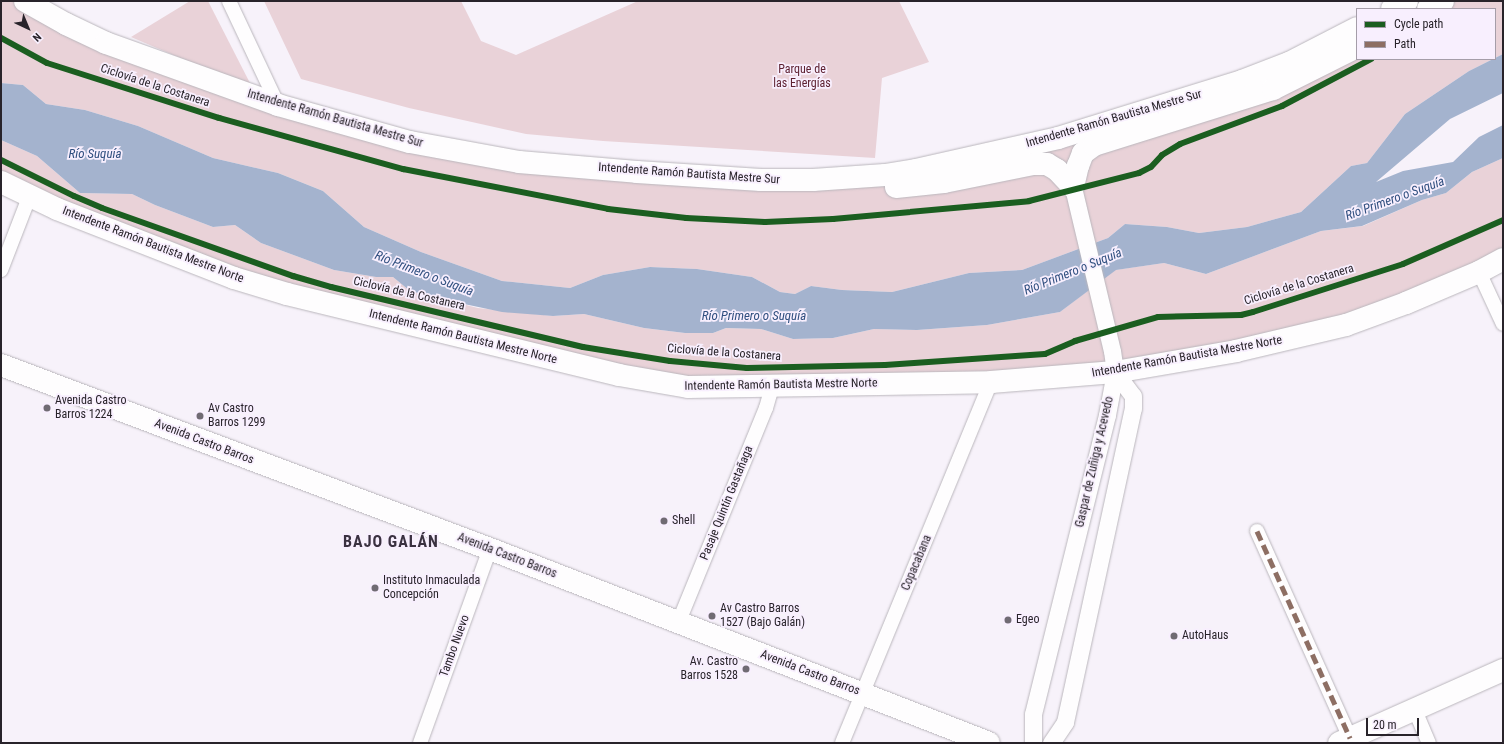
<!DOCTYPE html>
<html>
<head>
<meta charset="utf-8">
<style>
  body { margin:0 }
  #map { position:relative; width:1504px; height:744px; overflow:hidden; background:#f7f2fa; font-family:"Roboto Condensed",sans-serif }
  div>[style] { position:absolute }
  .green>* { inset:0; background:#e9d2d8 }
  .water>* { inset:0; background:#a4b3ce }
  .roads { filter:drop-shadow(0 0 1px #bab6bc) drop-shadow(0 0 1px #bab6bc) }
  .minor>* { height:14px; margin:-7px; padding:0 7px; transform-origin:7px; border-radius:7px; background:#fefdfe }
  .tertiary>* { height:17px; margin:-8.5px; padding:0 8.5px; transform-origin:8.5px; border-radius:8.5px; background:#fefdfe }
  .primary>* { height:22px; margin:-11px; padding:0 11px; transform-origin:11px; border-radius:11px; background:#fefdfe }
  .quiet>* { height:5px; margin-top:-2.5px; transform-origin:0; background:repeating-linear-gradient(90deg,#8d6e63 0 10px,transparent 0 15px) }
  .cycleway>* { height:6px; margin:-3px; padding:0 3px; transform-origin:3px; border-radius:3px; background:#1b5e20 }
  .dots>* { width:11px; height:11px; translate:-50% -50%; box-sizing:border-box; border:2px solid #f8effe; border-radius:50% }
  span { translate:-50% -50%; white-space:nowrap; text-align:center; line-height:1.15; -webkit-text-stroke:3.5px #f8effe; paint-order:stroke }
  .park-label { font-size:12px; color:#5e2232 }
  .street-label { font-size:12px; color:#28232a }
  .poi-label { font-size:12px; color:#28232a }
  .left { translate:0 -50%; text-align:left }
  .right { translate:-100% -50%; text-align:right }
  .water-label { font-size:13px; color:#304f7f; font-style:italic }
  .district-label { font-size:16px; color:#3a3140; font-weight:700; letter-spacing:1px }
  .frame { position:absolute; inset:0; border:2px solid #28232a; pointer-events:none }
  .legend { position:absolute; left:1356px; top:8px; width:140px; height:52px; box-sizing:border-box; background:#f8effe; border:1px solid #a59da9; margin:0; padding:5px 7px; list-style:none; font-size:12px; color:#28232a }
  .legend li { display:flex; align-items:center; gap:8px; height:20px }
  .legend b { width:20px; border:1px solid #a59da9 }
  .north { position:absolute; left:8px; top:8px; width:40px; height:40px; -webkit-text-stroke:3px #f8effe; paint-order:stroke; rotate:136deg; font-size:11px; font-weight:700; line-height:16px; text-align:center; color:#28232a }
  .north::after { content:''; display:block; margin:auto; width:14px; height:18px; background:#28232a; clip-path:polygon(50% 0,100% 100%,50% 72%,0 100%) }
  .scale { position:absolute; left:1366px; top:718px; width:53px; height:18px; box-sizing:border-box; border:2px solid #28232a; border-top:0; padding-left:5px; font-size:12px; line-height:14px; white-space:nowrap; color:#28232a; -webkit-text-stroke:3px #f8effe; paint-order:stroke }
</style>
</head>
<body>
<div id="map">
  <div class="green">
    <div style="clip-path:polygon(1px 1px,25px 1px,278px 105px,519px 162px,885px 175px,1357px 59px,1493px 59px,1469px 71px,1405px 114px,1367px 163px,1351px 166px,1301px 212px,1247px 227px,1199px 233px,1167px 227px,1125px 224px,1108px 238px,1022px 270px,969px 273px,892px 292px,842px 290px,811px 286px,795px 294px,780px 292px,752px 277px,697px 269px,650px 267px,603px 275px,570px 288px,502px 281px,421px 252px,364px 227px,323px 191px,278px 173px,213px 158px,138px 126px,85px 110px,46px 104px,23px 85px,1px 83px)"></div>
    <div style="clip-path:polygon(190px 1px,208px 1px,253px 89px,131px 37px)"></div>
    <div style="clip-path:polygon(264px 1px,461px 1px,481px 41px,516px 55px,638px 1px,899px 1px,929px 62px,882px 78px,875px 158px,603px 141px,526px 134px,409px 108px,301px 79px)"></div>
    <div style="clip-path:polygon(1407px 1px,1503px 1px,1503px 54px,1495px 58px,1495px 9px,1392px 9px)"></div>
    <div style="clip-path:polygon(1px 140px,37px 156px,80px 193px,132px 194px,155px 205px,213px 227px,235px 225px,261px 243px,334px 270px,376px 277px,393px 277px,410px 291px,478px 308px,553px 316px,584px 314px,644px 328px,685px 333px,713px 333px,726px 328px,761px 329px,793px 339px,833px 338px,874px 329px,917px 330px,987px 325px,1060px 312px,1115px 270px,1164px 263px,1206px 274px,1321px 231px,1363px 226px,1422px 200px,1446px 193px,1472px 172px,1503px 158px,1503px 259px,1406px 303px,1115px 372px,708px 387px,287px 294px,1px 182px)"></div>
  </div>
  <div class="water">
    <div style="clip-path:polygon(1503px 54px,1503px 93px,1450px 119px,1376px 182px,1403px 171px,1453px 162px,1479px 137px,1503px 125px,1503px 158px,1472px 172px,1446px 193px,1422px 200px,1362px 226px,1321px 231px,1206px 274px,1164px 263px,1116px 270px,1060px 312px,987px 325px,917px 330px,874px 329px,833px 338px,793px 339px,761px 329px,726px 328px,713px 333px,685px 333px,644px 328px,584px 314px,553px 316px,502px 312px,450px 301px,410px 291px,393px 277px,376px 277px,334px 270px,261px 243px,235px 225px,213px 227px,155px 205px,132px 194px,80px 193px,37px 156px,1px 140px,1px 83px,23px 85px,46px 104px,85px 110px,138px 126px,213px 158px,278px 173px,323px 191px,364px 227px,421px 252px,502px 281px,570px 288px,603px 275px,650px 267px,697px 269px,752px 277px,780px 292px,795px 294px,811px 286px,842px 290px,892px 292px,969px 273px,1022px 270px,1108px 238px,1125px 224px,1167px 227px,1199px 233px,1247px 227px,1301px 212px,1351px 166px,1367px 163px,1405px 114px,1469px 71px)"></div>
  </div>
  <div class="roads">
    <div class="minor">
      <div style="left:229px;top:1px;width:115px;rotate:64.8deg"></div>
      <div style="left:1px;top:270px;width:80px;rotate:-68.9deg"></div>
      <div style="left:1479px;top:272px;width:57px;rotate:65.2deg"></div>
      <div style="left:1257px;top:531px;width:227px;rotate:65.8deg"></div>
      <div style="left:679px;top:621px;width:230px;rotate:-67.8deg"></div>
      <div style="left:766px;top:408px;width:25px;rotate:-74deg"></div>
      <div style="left:1414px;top:708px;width:38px;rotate:67deg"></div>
      <div style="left:420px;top:743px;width:206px;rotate:-70.2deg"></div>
      <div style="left:842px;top:743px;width:391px;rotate:-67.6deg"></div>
    </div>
    <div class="tertiary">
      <div style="left:1033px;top:743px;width:29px;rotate:-90deg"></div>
      <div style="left:1033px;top:714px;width:308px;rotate:-76.1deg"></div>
      <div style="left:1107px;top:415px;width:44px;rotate:-79.5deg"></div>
      <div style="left:1115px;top:372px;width:21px;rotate:-98deg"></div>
      <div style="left:1112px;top:351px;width:169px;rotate:-103.4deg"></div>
      <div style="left:1051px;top:743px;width:25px;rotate:-56deg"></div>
      <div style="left:1065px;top:722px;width:321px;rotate:-77.8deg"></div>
      <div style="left:1133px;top:408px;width:12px;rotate:-90deg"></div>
      <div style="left:1133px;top:396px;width:30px;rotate:-127deg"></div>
    </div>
    <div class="primary">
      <div style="left:25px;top:1px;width:47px;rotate:29.3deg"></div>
      <div style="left:66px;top:24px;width:44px;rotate:25.4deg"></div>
      <div style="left:106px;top:43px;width:183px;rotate:19.8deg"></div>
      <div style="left:278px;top:105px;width:137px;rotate:15.7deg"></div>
      <div style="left:410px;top:142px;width:111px;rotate:10.4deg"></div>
      <div style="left:519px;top:162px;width:118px;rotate:4.8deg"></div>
      <div style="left:637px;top:172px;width:124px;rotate:3.7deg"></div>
      <div style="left:761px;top:180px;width:52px"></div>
      <div style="left:813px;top:180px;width:72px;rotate:-4deg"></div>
      <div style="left:885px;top:175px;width:31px;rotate:-9deg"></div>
      <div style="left:916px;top:170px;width:146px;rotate:-12.7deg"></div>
      <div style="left:1058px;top:138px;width:193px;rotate:-17.2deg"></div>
      <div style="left:1242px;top:81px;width:50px;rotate:-21deg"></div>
      <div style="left:1289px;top:63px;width:76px;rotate:-27.2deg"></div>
      <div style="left:1392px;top:9px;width:17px;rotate:-28deg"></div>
      <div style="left:1428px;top:9px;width:17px;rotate:-28deg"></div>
      <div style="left:1px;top:182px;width:62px;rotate:25.7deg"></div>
      <div style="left:57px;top:209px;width:190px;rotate:21.3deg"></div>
      <div style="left:234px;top:278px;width:55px;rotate:16.8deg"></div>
      <div style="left:287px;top:294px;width:342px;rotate:13.7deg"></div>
      <div style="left:619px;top:375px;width:70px;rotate:9.9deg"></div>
      <div style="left:688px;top:387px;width:303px;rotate:-0.9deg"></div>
      <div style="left:991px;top:382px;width:124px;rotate:-4.6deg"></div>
      <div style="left:1115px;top:372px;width:123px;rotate:-9.8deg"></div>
      <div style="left:1236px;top:351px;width:113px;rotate:-13.3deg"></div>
      <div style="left:1346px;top:325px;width:64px;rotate:-20.1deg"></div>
      <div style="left:1406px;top:303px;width:79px;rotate:-23deg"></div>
      <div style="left:1479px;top:272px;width:27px;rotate:-28deg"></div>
      <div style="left:896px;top:187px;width:48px;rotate:-5.9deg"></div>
      <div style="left:944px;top:182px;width:91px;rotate:-11.4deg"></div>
      <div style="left:1033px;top:164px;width:14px"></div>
      <div style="left:1047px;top:164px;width:12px;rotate:31deg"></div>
      <div style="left:1057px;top:170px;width:23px;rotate:47deg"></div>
      <div style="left:1073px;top:187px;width:22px;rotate:-77deg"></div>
      <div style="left:1078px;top:166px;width:14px;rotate:-69deg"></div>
      <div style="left:1083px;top:153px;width:14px;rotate:-36deg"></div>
      <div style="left:1094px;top:145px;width:188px;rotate:-17.4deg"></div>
      <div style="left:1273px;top:89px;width:94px;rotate:-26.6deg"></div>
      <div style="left:1px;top:365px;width:522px;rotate:20.62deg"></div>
      <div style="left:490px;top:549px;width:535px;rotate:21.24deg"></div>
      <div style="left:1339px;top:743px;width:180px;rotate:-24deg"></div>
    </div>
  </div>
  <div class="quiet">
    <div style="left:1257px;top:531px;width:227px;rotate:65.8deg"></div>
  </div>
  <div class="cycleway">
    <div style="left:1px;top:38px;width:52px;rotate:28.5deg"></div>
    <div style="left:47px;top:63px;width:181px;rotate:17.7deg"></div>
    <div style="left:219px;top:118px;width:191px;rotate:15.5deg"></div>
    <div style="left:403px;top:169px;width:209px;rotate:11deg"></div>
    <div style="left:608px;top:209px;width:79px;rotate:6.6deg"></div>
    <div style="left:686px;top:218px;width:79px;rotate:2.9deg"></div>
    <div style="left:765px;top:222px;width:68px;rotate:-2.5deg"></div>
    <div style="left:833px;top:219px;width:197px;rotate:-5.2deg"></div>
    <div style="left:1029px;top:201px;width:114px;rotate:-14.3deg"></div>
    <div style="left:1139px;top:173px;width:13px;rotate:-27deg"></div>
    <div style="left:1151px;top:167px;width:16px;rotate:-47deg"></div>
    <div style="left:1162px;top:155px;width:21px;rotate:-31deg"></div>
    <div style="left:1180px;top:144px;width:109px;rotate:-20.4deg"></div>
    <div style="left:1282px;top:106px;width:101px;rotate:-27.8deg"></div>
    <div style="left:1px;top:160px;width:81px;rotate:26.3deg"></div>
    <div style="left:74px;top:196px;width:30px;rotate:23deg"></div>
    <div style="left:102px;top:208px;width:203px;rotate:19.6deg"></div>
    <div style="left:293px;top:276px;width:40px;rotate:16deg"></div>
    <div style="left:331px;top:287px;width:259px;rotate:13.4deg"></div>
    <div style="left:583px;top:347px;width:88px;rotate:9.1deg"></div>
    <div style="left:670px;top:361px;width:77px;rotate:5.2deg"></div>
    <div style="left:747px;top:368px;width:138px;rotate:-1.2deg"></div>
    <div style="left:885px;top:365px;width:160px;rotate:-3.9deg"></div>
    <div style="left:1045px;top:354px;width:33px;rotate:-23deg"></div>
    <div style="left:1075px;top:341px;width:86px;rotate:-16.1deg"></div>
    <div style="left:1158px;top:317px;width:83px;rotate:-1.4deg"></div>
    <div style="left:1241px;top:315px;width:12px;rotate:-14deg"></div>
    <div style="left:1253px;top:312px;width:157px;rotate:-17.7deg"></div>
    <div style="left:1403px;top:264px;width:109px;rotate:-23.7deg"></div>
  </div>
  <div class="dots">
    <div style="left:47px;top:408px;background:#706b73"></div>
    <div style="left:200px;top:416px;background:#706b73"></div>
    <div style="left:664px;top:521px;background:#706b73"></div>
    <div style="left:375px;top:588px;background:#706b73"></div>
    <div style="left:712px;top:616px;background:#706b73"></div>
    <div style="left:1008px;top:620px;background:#706b73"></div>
    <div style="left:1174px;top:636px;background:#706b73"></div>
    <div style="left:746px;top:669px;background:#706b73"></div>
  </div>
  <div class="park-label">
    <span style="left:802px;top:77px">Parque de<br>las Energías</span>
  </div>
  <div class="street-label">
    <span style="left:155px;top:86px;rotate:18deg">Ciclovía de la Costanera</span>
    <span style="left:335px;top:119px;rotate:16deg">Intendente Ramón Bautista Mestre Sur</span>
    <span style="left:1114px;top:119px;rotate:-16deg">Intendente Ramón Bautista Mestre Sur</span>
    <span style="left:689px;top:174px;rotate:4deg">Intendente Ramón Bautista Mestre Sur</span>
    <span style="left:153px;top:245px;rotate:21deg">Intendente Ramón Bautista Mestre Norte</span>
    <span style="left:1299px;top:285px;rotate:-17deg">Ciclovía de la Costanera</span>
    <span style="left:409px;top:294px;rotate:13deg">Ciclovía de la Costanera</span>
    <span style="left:463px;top:337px;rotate:14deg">Intendente Ramón Bautista Mestre Norte</span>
    <span style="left:724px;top:353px;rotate:4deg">Ciclovía de la Costanera</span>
    <span style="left:1187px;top:357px;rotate:-10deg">Intendente Ramón Bautista Mestre Norte</span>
    <span style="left:781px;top:385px;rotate:-1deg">Intendente Ramón Bautista Mestre Norte</span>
    <span style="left:204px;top:442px;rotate:21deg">Avenida Castro Barros</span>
    <span style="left:1095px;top:462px;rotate:-77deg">Gaspar de Zuñiga y Acevedo</span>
    <span style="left:727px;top:503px;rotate:-68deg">Pasaje Quintín Gastañaga</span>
    <span style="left:507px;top:556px;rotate:21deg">Avenida Castro Barros</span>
    <span style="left:917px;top:563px;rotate:-67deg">Copacabana</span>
    <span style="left:455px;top:646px;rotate:-70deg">Tambo Nuevo</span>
    <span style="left:810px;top:673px;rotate:21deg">Avenida Castro Barros</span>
  </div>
  <div class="poi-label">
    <span class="left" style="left:55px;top:408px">Avenida Castro<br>Barros 1224</span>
    <span class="left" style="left:208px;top:416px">Av Castro<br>Barros 1299</span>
    <span class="left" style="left:672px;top:521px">Shell</span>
    <span class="left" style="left:383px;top:588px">Instituto Inmaculada<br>Concepción</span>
    <span class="left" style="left:720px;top:616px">Av Castro Barros<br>1527 (Bajo Galán)</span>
    <span class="left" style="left:1016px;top:620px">Egeo</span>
    <span class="left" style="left:1182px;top:636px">AutoHaus</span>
    <span class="right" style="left:738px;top:669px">Av. Castro<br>Barros 1528</span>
  </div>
  <div class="water-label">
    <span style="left:95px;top:154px">Río Suquía</span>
    <span style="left:1395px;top:199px;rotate:-20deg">Río Primero o Suquía</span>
    <span style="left:1073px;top:272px;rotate:-22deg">Río Primero o Suquía</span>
    <span style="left:424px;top:274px;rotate:21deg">Río Primero o Suquía</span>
    <span style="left:754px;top:316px">Río Primero o Suquía</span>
  </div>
  <div class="district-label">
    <span style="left:391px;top:542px">BAJO GALÁN</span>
  </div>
  <div class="frame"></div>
  <ul class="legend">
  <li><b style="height:5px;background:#1b5e20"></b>Cycle path</li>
  <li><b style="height:5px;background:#8d6e63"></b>Path</li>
  </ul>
  <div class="north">N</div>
  <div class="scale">20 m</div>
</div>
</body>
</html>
